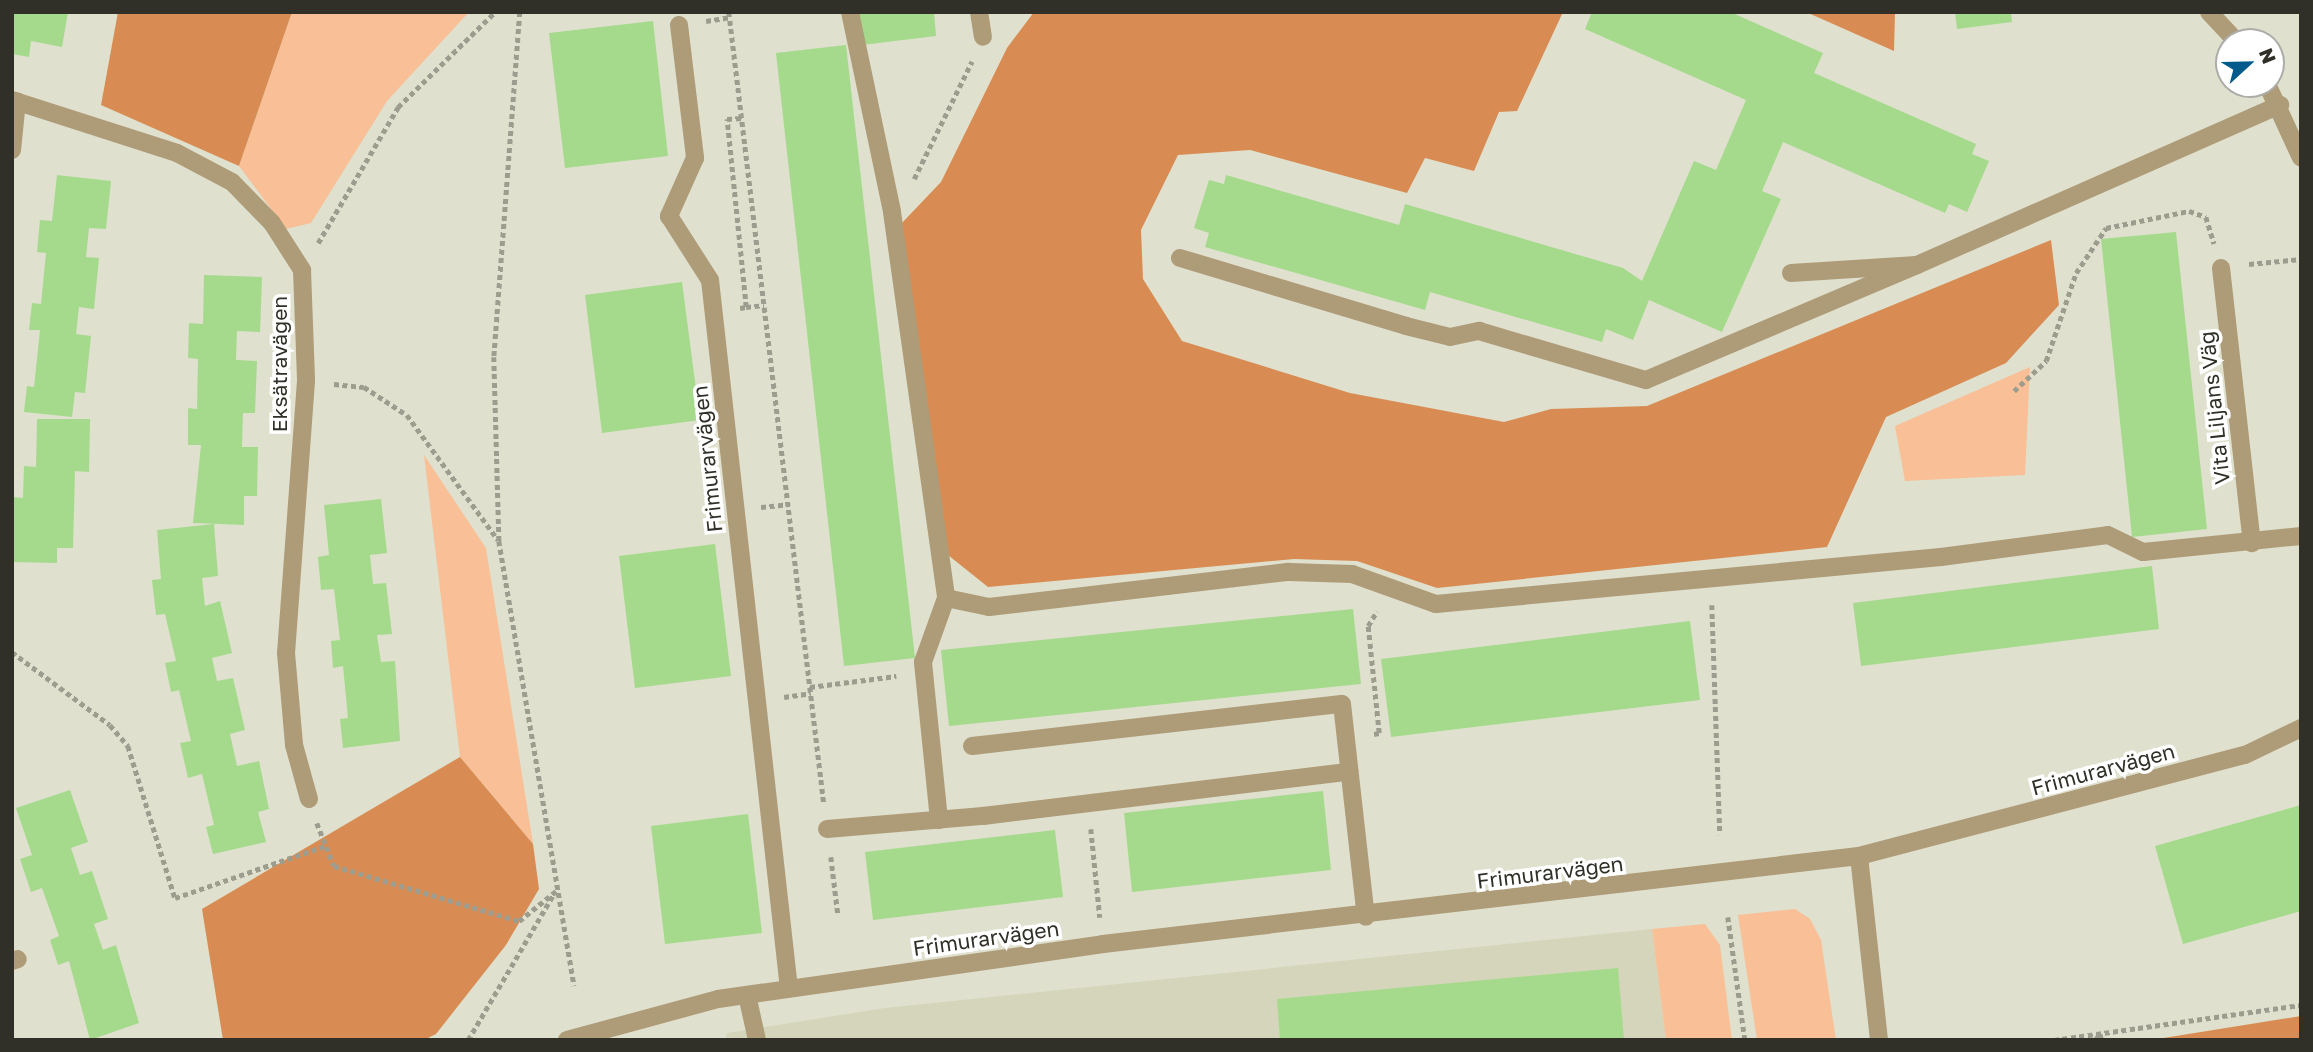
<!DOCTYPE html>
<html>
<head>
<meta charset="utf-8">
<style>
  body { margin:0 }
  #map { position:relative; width:2313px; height:1052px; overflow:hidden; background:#dfe0cd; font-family:"Golos Text",sans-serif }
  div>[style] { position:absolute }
  .built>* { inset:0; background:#d4d5ba }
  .green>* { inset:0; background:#f9bf96 }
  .forest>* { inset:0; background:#d88c53 }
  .building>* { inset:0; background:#a5da8d }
  .path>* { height:4.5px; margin-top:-2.25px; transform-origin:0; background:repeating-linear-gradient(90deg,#9d9d8f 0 5px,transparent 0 8.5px) }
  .minor>* { height:18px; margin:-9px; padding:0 9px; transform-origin:9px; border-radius:9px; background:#ae9b78 }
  span { translate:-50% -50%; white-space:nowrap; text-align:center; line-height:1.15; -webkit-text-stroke:7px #fff; paint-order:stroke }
  .street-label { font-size:21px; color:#303029 }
  .frame { position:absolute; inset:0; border:14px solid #303029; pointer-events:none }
  .north { position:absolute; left:2215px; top:28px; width:70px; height:70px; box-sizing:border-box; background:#fff; border:2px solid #acaca9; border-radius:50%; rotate:68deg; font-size:19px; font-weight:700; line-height:28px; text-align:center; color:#303029 }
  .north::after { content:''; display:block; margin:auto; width:24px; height:32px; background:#005b8c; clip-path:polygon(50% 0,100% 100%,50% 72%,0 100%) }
</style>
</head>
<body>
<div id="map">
  <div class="built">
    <div style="clip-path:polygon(1652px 929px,1666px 1040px,726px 1040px,727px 1033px,885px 1008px)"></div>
  </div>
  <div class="green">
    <div style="clip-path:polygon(292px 12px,469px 12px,387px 101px,311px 223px,286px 229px,239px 166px)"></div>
    <div style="clip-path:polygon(2030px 367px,2025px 475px,1905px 481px,1895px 426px)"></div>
    <div style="clip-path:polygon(424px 455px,486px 548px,533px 844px,460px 757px)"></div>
    <div style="clip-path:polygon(1795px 909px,1810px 919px,1821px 940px,1836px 1040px,1757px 1040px,1738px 915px)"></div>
    <div style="clip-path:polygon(1705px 924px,1720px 945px,1732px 1040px,1666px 1040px,1652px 929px)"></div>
  </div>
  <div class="forest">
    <div style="clip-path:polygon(118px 12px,292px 12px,239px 166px,101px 105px)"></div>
    <div style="clip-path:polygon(1034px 12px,1563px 12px,1517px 111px,1499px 112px,1474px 171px,1425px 158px,1407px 193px,1250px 150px,1178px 155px,1141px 230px,1143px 279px,1182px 341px,1350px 393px,1504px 422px,1551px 409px,1647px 406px,2051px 240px,2059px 305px,2006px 363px,1886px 417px,1827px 547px,1437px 588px,1357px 561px,1294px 559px,988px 587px,943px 551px,900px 225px,941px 182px,1007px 48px)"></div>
    <div style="clip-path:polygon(1806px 12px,1895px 12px,1894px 51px)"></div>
    <div style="clip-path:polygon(460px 757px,533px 844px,539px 889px,506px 945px,436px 1034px,424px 1040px,223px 1040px,202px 909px)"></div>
    <div style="clip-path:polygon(2301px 1016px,2301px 1040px,2151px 1040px)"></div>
  </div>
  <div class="building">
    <div style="clip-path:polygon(12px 12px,68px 12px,62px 47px,31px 41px,29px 57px,12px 54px)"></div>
    <div style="clip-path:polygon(858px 12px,934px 12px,936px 36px,862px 45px)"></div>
    <div style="clip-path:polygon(1592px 12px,1730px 12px,1823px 53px,1814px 73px,1976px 144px,1972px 154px,1989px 161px,1967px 212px,1949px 204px,1945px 213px,1783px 142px,1762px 191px,1781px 199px,1722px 332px,1649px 300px,1633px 340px,1606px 329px,1602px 342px,1430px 292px,1425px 310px,1205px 247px,1209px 233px,1194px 228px,1209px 180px,1224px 184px,1226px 175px,1399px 225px,1405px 204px,1623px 268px,1642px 281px,1694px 161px,1716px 170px,1746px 100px,1585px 29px)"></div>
    <div style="clip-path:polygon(1955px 12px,2011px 12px,2012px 22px,1957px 29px)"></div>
    <div style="clip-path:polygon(653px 21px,668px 156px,565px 168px,549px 33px)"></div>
    <div style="clip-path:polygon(846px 45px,915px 658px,844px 666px,776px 53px)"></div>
    <div style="clip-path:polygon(57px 175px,111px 181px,106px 229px,89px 228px,86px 257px,99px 258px,94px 309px,79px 307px,76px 334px,91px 336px,85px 393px,75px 392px,72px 417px,24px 412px,27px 386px,34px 387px,40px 330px,29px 330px,32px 303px,41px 304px,46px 253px,37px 252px,40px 220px,52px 221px)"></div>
    <div style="clip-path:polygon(2176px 232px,2207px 529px,2132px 537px,2101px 239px)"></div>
    <div style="clip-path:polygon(204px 275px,262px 277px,260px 332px,237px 331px,236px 360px,257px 361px,255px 413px,243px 413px,242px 447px,258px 447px,257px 496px,244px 496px,244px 525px,193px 523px,201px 445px,188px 445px,188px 408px,197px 409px,198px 359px,188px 358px,189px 323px,203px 324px)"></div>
    <div style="clip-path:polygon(682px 282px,700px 420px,602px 433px,585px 295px)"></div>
    <div style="clip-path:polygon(37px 419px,90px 419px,89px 472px,75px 471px,73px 548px,57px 548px,57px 563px,12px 562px,14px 497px,23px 498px,24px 466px,36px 467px)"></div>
    <div style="clip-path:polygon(381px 499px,387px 553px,370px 555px,373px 584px,386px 583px,392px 634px,377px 635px,381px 662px,395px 661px,400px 741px,343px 748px,340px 719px,348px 718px,343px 666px,333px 668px,331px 641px,340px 640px,334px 589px,321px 590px,318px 557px,329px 555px,324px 505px)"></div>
    <div style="clip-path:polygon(214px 524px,218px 576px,202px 578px,205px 606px,220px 601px,232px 653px,212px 658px,217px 681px,233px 678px,245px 730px,230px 734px,237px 766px,259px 761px,269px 809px,258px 812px,266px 842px,213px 854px,206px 827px,214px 825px,202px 774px,188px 778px,180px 743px,191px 741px,179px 690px,171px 692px,165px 663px,176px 661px,165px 614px,156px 615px,152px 580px,161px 579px,157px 530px)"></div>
    <div style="clip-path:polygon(715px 544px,731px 676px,635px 688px,619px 556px)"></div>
    <div style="clip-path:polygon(2152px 566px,2159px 629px,1861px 666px,1853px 603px)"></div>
    <div style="clip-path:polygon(1353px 609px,1361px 684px,949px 726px,941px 650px)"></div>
    <div style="clip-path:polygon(1690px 621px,1700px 700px,1391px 737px,1381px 659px)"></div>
    <div style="clip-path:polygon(70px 790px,88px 842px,71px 848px,80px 875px,92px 871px,108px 919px,94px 924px,103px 950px,116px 945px,139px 1023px,90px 1040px,69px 961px,58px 965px,50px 940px,59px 936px,42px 888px,31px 892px,20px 859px,32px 855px,16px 808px)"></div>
    <div style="clip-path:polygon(1323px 791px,1331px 870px,1132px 892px,1124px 813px)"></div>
    <div style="clip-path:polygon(2301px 805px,2301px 911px,2183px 944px,2155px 846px)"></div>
    <div style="clip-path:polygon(748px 814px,762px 933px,665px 944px,651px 826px)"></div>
    <div style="clip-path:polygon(1055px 830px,1063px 897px,873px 920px,865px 852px)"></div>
    <div style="clip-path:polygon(1618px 968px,1624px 1040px,1280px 1040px,1277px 999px)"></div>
  </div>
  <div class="path">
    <div style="left:520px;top:12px;width:346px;rotate:94.3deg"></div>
    <div style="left:494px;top:357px;width:184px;rotate:88.4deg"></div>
    <div style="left:499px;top:541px;width:451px;rotate:80.4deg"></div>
    <div style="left:729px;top:12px;width:798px;rotate:83.16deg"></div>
    <div style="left:706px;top:21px;width:24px;rotate:-9deg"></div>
    <div style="left:914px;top:179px;width:131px;rotate:-63.8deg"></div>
    <div style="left:318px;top:243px;width:158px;rotate:-59.5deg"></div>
    <div style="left:398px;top:107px;width:136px;rotate:-44.4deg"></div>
    <div style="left:2249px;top:264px;width:52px;rotate:-5.5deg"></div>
    <div style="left:746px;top:307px;width:18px;rotate:-6deg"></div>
    <div style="left:740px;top:308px;width:6px;rotate:-9deg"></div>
    <div style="left:746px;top:307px;width:189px;rotate:-95.8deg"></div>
    <div style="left:727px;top:119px;width:15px;rotate:-4deg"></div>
    <div style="left:334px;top:384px;width:30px;rotate:6deg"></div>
    <div style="left:364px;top:387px;width:51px;rotate:33.1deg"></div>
    <div style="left:407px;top:415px;width:155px;rotate:53.9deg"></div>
    <div style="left:2014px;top:391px;width:44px;rotate:-43.2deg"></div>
    <div style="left:2046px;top:361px;width:93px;rotate:-71.2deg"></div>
    <div style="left:2076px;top:273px;width:54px;rotate:-56.3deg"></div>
    <div style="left:2106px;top:228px;width:85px;rotate:-11.6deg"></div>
    <div style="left:2189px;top:211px;width:18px;rotate:19deg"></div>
    <div style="left:2206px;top:217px;width:28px;rotate:73deg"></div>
    <div style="left:761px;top:507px;width:27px;rotate:-6deg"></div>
    <div style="left:1712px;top:605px;width:230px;rotate:88deg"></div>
    <div style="left:12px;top:652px;width:122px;rotate:36.7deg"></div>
    <div style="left:110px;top:725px;width:28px;rotate:49deg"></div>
    <div style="left:128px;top:746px;width:159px;rotate:72.8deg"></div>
    <div style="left:175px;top:898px;width:158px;rotate:-19.2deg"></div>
    <div style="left:810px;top:687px;width:87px;rotate:-7.3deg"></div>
    <div style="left:784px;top:697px;width:27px;rotate:-8deg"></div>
    <div style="left:1374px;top:734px;width:5px;rotate:-11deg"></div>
    <div style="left:1379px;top:733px;width:108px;rotate:-95.9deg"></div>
    <div style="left:1368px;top:626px;width:17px;rotate:-59deg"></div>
    <div style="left:317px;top:823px;width:46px;rotate:68.4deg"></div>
    <div style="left:334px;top:866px;width:193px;rotate:16.6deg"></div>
    <div style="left:519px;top:921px;width:48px;rotate:-39deg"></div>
    <div style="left:1091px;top:829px;width:89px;rotate:84.2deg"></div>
    <div style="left:831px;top:857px;width:57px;rotate:83deg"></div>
    <div style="left:1728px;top:917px;width:124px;rotate:82.1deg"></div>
    <div style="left:468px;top:1040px;width:168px;rotate:-59.6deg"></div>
    <div style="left:2054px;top:1040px;width:249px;rotate:-8.1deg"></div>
    <div style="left:2095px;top:1040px;width:8px;rotate:-50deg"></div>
    <div style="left:2100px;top:1034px;width:6px;rotate:72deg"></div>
  </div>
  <div class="minor">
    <div style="left:850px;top:12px;width:204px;rotate:78.1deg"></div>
    <div style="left:892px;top:212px;width:390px;rotate:82deg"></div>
    <div style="left:979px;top:12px;width:25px;rotate:81deg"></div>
    <div style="left:2209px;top:12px;width:41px;rotate:47deg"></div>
    <div style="left:679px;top:25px;width:134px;rotate:83.1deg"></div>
    <div style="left:695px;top:158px;width:64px;rotate:114.1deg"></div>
    <div style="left:669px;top:216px;width:76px;rotate:57.4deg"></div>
    <div style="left:710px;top:280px;width:713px;rotate:83.64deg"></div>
    <div style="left:2267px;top:84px;width:81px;rotate:65.3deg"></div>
    <div style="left:12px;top:100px;width:173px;rotate:17.8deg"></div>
    <div style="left:177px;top:153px;width:62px;rotate:27.8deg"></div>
    <div style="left:232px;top:182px;width:57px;rotate:45.7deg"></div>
    <div style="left:272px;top:223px;width:56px;rotate:57.4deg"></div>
    <div style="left:302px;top:270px;width:111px;rotate:87.9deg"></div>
    <div style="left:306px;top:381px;width:273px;rotate:94.2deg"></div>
    <div style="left:286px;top:653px;width:92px;rotate:85deg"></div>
    <div style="left:294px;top:745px;width:56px;rotate:74.5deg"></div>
    <div style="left:12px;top:150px;width:49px;rotate:-84.2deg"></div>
    <div style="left:1180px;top:258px;width:236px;rotate:16.7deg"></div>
    <div style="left:1406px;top:326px;width:45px;rotate:14deg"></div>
    <div style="left:1450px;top:337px;width:30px;rotate:-12deg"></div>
    <div style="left:1479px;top:331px;width:174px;rotate:16.4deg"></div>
    <div style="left:1646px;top:380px;width:294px;rotate:-23deg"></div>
    <div style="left:2221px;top:268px;width:277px;rotate:83.6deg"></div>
    <div style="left:1791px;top:273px;width:126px;rotate:-3.6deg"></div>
    <div style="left:1917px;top:265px;width:397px;rotate:-23.8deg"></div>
    <div style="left:972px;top:746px;width:372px;rotate:-6.5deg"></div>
    <div style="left:1342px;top:704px;width:214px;rotate:83.6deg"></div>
    <div style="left:939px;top:820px;width:159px;rotate:-95.8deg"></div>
    <div style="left:923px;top:662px;width:68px;rotate:-70.2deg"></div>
    <div style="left:946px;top:598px;width:44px;rotate:11.8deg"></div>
    <div style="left:989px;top:607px;width:302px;rotate:-6.7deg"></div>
    <div style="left:1289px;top:572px;width:63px;rotate:1.8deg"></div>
    <div style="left:1352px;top:574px;width:89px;rotate:19.7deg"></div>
    <div style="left:1436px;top:604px;width:507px;rotate:-5.32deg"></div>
    <div style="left:1941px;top:557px;width:168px;rotate:-7.5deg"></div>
    <div style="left:2108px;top:535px;width:39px;rotate:26deg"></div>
    <div style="left:2143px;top:552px;width:159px;rotate:-5.8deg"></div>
    <div style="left:827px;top:829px;width:157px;rotate:-4.8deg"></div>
    <div style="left:983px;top:816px;width:369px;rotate:-6.9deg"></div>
    <div style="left:1859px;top:856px;width:185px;rotate:83.8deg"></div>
    <div style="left:12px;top:961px;width:6px;rotate:-18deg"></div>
    <div style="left:747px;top:995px;width:46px;rotate:77.5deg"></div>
    <div style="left:567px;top:1040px;width:156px;rotate:-15.2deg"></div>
    <div style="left:718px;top:999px;width:389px;rotate:-8.1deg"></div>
    <div style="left:1103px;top:944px;width:761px;rotate:-6.64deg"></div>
    <div style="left:1859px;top:856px;width:399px;rotate:-14.7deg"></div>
    <div style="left:2245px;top:755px;width:62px;rotate:-25.7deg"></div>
  </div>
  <div class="street-label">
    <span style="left:279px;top:364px;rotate:-90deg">Eksätravägen</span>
    <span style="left:2214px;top:408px;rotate:-96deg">Vita Liljans Väg</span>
    <span style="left:707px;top:459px;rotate:-96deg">Frimurarvägen</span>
    <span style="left:2103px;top:769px;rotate:-15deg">Frimurarvägen</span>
    <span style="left:1550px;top:872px;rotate:-7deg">Frimurarvägen</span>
    <span style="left:986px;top:938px;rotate:-8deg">Frimurarvägen</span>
  </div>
  <div class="frame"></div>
  <div class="north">N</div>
</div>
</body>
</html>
